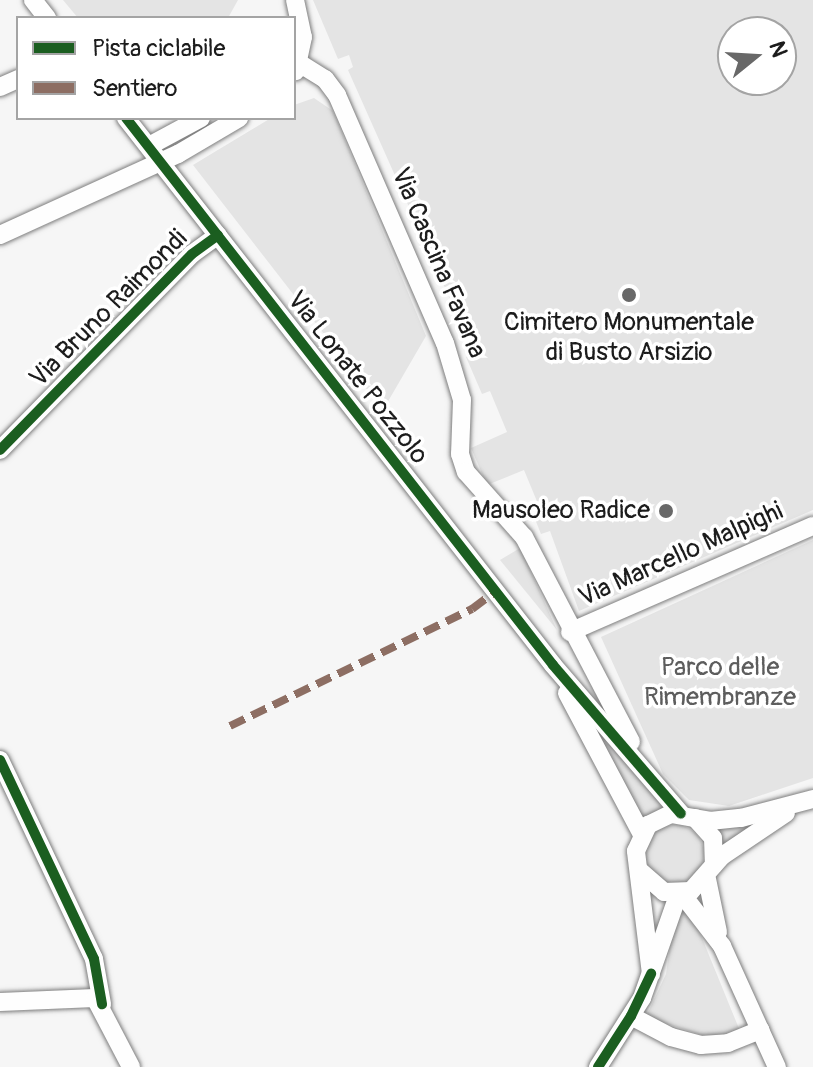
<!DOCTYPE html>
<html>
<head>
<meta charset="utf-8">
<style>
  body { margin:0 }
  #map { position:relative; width:813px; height:1067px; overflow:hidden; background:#f6f6f6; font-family:Pangolin,sans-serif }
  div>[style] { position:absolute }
  .green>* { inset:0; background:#e4e4e4 }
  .round { border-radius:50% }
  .roads { filter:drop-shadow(0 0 2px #7e7e7e) drop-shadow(0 0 2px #7e7e7e) }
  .minor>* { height:18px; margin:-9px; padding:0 9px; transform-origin:9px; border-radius:9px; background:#fefefe }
  .quiet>* { height:8px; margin-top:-4px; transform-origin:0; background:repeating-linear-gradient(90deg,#8d6e63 0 16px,transparent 0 24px) }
  .cycleway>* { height:10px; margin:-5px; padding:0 5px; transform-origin:5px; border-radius:5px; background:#1b5e20 }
  .dots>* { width:22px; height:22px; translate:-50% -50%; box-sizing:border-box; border:4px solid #fff; border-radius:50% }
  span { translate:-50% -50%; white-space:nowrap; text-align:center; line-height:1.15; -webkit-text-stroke:7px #fff; paint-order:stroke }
  .street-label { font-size:26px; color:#1c1c1c }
  .poi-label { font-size:26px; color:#1c1c1c }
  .right { translate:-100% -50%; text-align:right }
  .park-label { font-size:26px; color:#5d5d5d }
  .legend { position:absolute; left:16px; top:16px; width:280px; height:104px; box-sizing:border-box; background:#fff; border:2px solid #a4a4a4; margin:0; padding:10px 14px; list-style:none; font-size:24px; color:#1c1c1c }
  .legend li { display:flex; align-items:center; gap:16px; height:40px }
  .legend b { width:40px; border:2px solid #a4a4a4 }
  .north { position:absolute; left:717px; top:16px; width:80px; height:80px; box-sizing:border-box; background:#fff; border:2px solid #a4a4a4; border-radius:50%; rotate:72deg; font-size:22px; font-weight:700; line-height:32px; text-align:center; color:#1c1c1c }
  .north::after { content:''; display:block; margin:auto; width:28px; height:36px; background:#686868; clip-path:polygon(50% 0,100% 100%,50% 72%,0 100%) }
</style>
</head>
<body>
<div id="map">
  <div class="green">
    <div style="clip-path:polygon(63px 0,238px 0,228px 18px,78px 18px)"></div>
    <div style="clip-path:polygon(evenodd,313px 0,813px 0,813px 510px,579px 611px,550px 531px,541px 534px,533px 514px,541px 511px,524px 470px,487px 485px,471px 448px,507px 432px,490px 391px,482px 394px,466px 357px,474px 353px,348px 70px,353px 67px,349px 55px,338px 59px,313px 0,733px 32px,781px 32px,781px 80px,733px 80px,733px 32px)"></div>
    <div style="clip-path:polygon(314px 98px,333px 111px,426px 336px,383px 410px,193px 165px,271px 118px,294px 118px,294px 105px)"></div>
    <div style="clip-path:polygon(813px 540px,813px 778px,729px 806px,689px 800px,663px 774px,601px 637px)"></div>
    <div style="clip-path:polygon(520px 548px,557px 630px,500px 560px)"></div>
    <div style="clip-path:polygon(603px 743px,612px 745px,665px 807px,642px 818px)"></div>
    <div style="clip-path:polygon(761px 820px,721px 848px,715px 829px)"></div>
    <div class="round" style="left:646px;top:825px;width:58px;height:58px"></div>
    <div style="clip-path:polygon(681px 907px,695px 921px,740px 1031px,708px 1037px,646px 1017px,666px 974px,674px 919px)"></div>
  </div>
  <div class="roads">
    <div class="minor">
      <div style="left:33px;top:0;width:23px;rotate:52deg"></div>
      <div style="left:295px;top:0;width:38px;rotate:78deg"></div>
      <div style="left:303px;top:37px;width:35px;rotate:102deg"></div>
      <div style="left:299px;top:63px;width:31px;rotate:32deg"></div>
      <div style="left:325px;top:79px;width:20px;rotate:53deg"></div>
      <div style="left:337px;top:95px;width:270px;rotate:66.5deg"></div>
      <div style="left:445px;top:343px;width:59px;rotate:73.4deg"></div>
      <div style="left:462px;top:400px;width:54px;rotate:92.1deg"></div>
      <div style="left:460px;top:454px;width:19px;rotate:72deg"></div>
      <div style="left:466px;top:472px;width:87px;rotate:48.3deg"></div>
      <div style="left:524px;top:537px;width:231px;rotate:62.4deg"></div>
      <div style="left:0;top:87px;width:20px;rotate:-24deg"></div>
      <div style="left:126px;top:118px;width:694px;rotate:52.02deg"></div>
      <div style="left:553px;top:665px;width:196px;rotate:49.3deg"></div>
      <div style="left:149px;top:146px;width:59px;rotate:-28.3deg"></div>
      <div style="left:0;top:235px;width:196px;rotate:-24.5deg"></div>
      <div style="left:178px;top:154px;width:71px;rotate:-30.5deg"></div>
      <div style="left:0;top:450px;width:274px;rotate:-45.6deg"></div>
      <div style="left:192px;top:254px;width:32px;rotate:-36deg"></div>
      <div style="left:570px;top:632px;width:265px;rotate:-23.6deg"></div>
      <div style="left:567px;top:693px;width:158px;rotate:62.1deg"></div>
      <div style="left:0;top:760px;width:220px;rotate:64.7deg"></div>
      <div style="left:94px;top:959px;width:46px;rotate:79.9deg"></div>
      <div style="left:695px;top:818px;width:27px;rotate:48deg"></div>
      <div style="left:713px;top:838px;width:27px;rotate:88deg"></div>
      <div style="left:640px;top:871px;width:32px;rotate:41deg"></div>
      <div style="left:664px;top:892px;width:27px;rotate:-2deg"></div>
      <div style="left:691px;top:891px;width:47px;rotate:-48.5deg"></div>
      <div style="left:722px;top:856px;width:77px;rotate:-33.9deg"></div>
      <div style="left:707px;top:879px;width:54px;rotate:78.3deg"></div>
      <div style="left:682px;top:894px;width:66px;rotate:52.4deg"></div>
      <div style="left:722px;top:946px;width:133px;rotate:65.6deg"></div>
      <div style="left:651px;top:974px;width:124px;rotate:-97deg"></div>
      <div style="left:636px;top:851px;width:29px;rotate:-65deg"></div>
      <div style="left:648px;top:825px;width:25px;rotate:-26deg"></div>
      <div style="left:671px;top:814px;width:40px;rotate:10deg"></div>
      <div style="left:710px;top:821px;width:31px;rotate:-6deg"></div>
      <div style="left:741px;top:818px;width:74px;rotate:-14.8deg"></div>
      <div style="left:0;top:1002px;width:95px;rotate:-2.4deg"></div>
      <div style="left:95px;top:998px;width:78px;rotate:62.4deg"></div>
      <div style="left:631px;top:1016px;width:45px;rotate:27.7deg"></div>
      <div style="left:671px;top:1037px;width:31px;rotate:15deg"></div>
      <div style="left:701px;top:1045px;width:27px;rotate:-4deg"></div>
      <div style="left:728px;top:1043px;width:35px;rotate:-22deg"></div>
      <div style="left:598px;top:1067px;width:82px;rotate:-57.5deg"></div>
      <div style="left:642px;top:998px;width:109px;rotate:-70.7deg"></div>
    </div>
  </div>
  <div class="quiet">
    <div style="left:230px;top:726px;width:269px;rotate:-25.8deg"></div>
    <div style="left:472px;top:609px;width:30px;rotate:-37deg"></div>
  </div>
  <div class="cycleway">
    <div style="left:126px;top:118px;width:694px;rotate:52.02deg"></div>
    <div style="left:553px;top:665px;width:196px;rotate:49.3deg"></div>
    <div style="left:0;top:450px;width:274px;rotate:-45.6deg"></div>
    <div style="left:192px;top:254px;width:32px;rotate:-36deg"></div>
    <div style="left:0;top:760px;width:220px;rotate:64.7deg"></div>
    <div style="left:94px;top:959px;width:46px;rotate:79.9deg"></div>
    <div style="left:598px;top:1067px;width:61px;rotate:-57.1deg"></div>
    <div style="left:631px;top:1016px;width:47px;rotate:-64.5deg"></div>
  </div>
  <div class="dots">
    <div style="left:629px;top:295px;background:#686868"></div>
    <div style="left:666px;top:511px;background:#686868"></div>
  </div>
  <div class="street-label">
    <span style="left:438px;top:263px;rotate:67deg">Via Cascina Favana</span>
    <span style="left:109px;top:309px;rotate:-45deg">Via Bruno Raimondi</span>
    <span style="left:357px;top:378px;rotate:52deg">Via Lonate Pozzolo</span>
    <span style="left:681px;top:555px;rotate:-24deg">Via Marcello Malpighi</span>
  </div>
  <div class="poi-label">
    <span style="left:629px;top:338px">Cimitero Monumentale<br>di Busto Arsizio</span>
    <span class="right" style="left:650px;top:511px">Mausoleo Radice</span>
  </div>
  <div class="park-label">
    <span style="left:720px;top:683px">Parco delle<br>Rimembranze</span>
  </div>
  <ul class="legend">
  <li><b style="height:10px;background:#1b5e20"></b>Pista ciclabile</li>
  <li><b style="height:10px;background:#8d6e63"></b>Sentiero</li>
  </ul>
  <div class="north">N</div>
</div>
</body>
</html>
